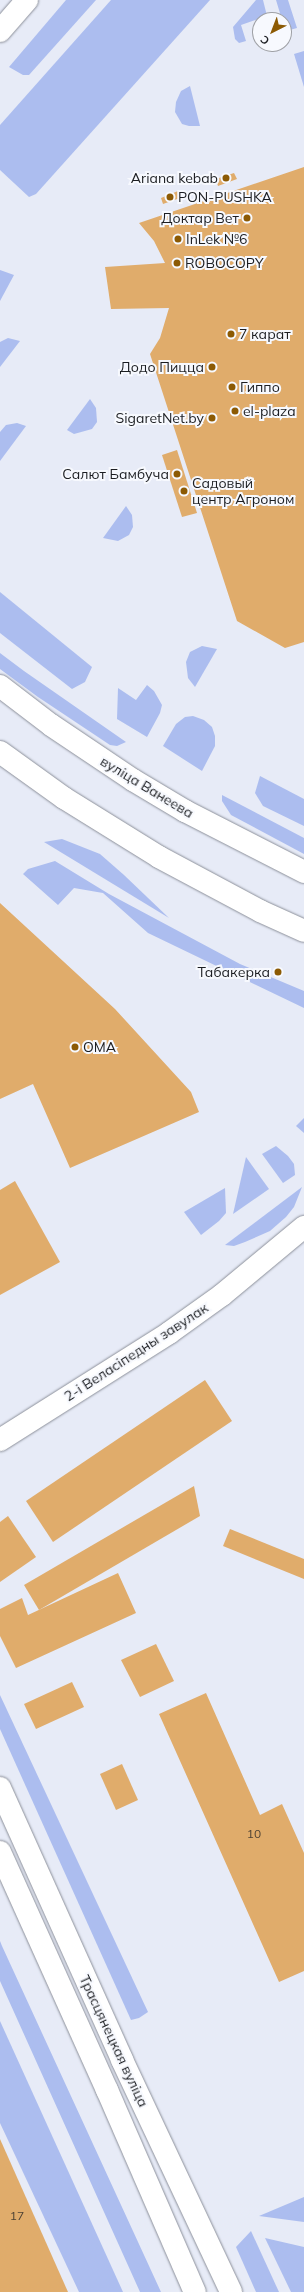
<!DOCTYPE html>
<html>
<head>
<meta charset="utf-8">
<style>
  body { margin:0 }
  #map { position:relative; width:304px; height:2292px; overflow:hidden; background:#e7ebf7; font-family:Mulish,sans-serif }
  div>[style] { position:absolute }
  .green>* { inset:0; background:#acbdef }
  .building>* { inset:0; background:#e0ac6b }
  .roads { filter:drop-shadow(0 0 1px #8c909a) drop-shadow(0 0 1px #8c909a) }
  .street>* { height:22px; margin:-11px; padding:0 11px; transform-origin:11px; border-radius:11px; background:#fff }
  .secondary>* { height:22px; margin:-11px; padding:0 11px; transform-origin:11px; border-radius:11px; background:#fff }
  .primary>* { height:22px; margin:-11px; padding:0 11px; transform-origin:11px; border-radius:11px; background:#fff }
  .dots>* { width:11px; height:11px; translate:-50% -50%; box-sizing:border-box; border:2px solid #f7f9fe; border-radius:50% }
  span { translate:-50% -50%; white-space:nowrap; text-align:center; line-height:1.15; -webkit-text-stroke:4px #f7f9fe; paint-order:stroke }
  .number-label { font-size:12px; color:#4d4234 }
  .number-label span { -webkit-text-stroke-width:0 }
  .poi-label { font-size:14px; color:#1c1e22 }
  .right { translate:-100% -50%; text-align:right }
  .left { translate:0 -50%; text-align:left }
  .street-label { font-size:14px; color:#1c1e22 }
  .north { position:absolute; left:252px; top:12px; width:40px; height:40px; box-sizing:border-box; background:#f7f9fe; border:1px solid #9fa1a6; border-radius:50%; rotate:222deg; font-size:11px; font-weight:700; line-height:16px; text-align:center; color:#1c1e22 }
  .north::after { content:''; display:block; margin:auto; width:14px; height:18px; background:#8c5a04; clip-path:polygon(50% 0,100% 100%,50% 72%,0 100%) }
</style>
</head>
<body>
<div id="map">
  <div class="green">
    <div style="clip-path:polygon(66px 0,96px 0,29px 75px,23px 75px,9px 67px)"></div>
    <div style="clip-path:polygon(111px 0,210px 0,36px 194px,29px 197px,0 170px,0 125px)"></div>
    <div style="clip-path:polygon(256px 0,263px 0,267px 16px,241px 25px,246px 41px,239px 43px,235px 39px,233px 27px)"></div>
    <div style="clip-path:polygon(276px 0,288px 0,297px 28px,286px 31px,284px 20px,282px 20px)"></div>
    <div style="clip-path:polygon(304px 51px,304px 87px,294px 54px)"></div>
    <div style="clip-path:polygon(190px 86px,200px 126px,189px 126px,182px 124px,175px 112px,176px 102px,181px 91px)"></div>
    <div style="clip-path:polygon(0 270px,14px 275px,0 301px)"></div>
    <div style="clip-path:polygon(8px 338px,20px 341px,0 367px,0 342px)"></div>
    <div style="clip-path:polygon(90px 399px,96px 408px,97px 422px,92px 429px,74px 434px,67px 430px)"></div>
    <div style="clip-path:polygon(17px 423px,26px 426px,0 461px,0 432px,6px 425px)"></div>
    <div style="clip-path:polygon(126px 506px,132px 515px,133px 527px,129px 535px,118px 541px,103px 538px)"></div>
    <div style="clip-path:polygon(0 592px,92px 667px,85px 682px,72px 689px,0 633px)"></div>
    <div style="clip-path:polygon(202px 646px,217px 649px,195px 687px,188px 678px,186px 662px,190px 652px)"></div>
    <div style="clip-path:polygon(0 653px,24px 671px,126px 742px,117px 746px,110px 745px,38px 697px,0 669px)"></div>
    <div style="clip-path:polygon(147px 685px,154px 691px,162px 705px,160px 713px,147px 737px,117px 719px,118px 688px,136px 700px)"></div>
    <div style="clip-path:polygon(193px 716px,204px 720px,212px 727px,215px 736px,215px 746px,202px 771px,163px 746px,176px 724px,185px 717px)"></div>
    <div style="clip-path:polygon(260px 776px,304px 799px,304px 826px,263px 806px,255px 793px)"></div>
    <div style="clip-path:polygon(222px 795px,304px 838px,304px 854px,231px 815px,222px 801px)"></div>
    <div style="clip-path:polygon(62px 839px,100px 854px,124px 875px,169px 918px,44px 842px)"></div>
    <div style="clip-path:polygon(55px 861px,109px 894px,240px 964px,304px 991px,304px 1008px,148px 933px,103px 893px,74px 888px,58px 905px,23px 874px,28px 869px)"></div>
    <div style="clip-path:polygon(304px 1118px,304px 1133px,296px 1126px)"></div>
    <div style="clip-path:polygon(276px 1146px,288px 1156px,294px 1164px,295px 1175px,283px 1183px,262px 1154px)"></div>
    <div style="clip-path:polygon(246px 1157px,269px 1189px,233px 1214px)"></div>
    <div style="clip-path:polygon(302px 1187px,294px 1207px,286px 1217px,270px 1231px,245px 1242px,234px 1246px,225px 1245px)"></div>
    <div style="clip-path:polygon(225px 1188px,226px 1213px,219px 1221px,201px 1235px,184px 1212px)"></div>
    <div style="clip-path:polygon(0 1695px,148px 2012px,139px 2018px,131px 2020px,0 1729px)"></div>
    <div style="clip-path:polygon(0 1941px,2px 1946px,161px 2292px,140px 2292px,0 1981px)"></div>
    <div style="clip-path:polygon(0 2021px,123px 2292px,79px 2292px,0 2123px)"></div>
    <div style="clip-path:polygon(304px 2197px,304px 2222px,259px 2216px)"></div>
    <div style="clip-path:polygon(251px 2231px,279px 2292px,256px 2292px,236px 2247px)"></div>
    <div style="clip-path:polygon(265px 2238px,304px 2247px,304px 2292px,291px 2292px)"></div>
  </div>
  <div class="building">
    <div style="clip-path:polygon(304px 167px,304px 642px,285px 648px,237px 621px,150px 354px,160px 338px,169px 308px,111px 309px,105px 267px,165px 263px,154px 241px,139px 223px)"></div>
    <div style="clip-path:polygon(234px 173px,237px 179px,218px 186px,216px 179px)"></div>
    <div style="clip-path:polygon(178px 191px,180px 198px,163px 204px,161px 198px)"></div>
    <div style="clip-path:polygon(177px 450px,197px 513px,182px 517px,162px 455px)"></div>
    <div style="clip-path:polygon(0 903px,115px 1009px,191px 1092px,199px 1112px,70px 1168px,33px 1084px,0 1099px)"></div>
    <div style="clip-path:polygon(15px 1181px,60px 1262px,0 1295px,0 1190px)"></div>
    <div style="clip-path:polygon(205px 1380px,232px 1421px,53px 1542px,26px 1501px)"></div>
    <div style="clip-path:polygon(194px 1486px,200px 1516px,39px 1610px,24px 1585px)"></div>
    <div style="clip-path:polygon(8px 1516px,36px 1557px,0 1582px,0 1522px)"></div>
    <div style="clip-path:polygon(230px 1529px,304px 1559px,304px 1579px,223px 1546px)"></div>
    <div style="clip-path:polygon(118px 1573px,136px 1613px,16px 1668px,0 1636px,0 1609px,22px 1598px,28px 1615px)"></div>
    <div style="clip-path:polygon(156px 1644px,174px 1681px,140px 1697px,121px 1660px)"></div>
    <div style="clip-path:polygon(72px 1682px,84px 1707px,36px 1729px,24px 1704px)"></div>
    <div style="clip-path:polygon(206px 1693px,260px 1815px,282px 1804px,304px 1853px,304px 1971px,279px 1982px,159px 1714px)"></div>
    <div style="clip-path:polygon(122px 1764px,138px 1800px,116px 1810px,100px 1774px)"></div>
    <div style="clip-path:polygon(0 2139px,68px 2292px,0 2292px)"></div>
  </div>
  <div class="roads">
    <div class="street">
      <div style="left:0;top:1440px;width:200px;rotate:-32.3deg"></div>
      <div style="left:169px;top:1333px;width:65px;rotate:-35.6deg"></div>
      <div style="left:222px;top:1295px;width:107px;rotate:-39.7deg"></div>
    </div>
    <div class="secondary">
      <div style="left:0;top:1788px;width:298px;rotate:65.8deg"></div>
      <div style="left:122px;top:2060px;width:256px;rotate:64.8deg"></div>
      <div style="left:0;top:1852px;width:261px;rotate:65.8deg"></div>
      <div style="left:107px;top:2090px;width:220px;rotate:66.5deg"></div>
    </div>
    <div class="primary">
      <div style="left:0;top:31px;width:41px;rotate:-48.9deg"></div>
      <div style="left:0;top:686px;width:64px;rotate:37.4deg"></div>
      <div style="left:51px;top:725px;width:99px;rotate:33.9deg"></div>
      <div style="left:133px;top:780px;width:61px;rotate:30.8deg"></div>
      <div style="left:185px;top:811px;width:134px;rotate:27.1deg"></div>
      <div style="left:0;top:752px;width:79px;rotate:35.7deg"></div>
      <div style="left:64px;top:798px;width:112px;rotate:31.8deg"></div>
      <div style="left:159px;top:857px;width:115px;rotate:28.1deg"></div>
      <div style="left:260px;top:911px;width:48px;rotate:24.4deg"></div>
    </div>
  </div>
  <div class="dots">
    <div style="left:226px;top:178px;background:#8c5a04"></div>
    <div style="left:170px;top:197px;background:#8c5a04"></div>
    <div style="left:247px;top:218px;background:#8c5a04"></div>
    <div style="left:178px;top:239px;background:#8c5a04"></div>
    <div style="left:177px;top:263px;background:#8c5a04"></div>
    <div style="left:231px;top:334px;background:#8c5a04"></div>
    <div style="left:212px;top:367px;background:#8c5a04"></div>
    <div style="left:232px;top:387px;background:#8c5a04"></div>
    <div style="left:235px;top:411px;background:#8c5a04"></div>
    <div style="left:212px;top:418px;background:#8c5a04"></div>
    <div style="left:177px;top:474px;background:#8c5a04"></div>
    <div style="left:184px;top:491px;background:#8c5a04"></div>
    <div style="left:278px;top:972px;background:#8c5a04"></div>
    <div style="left:75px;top:1047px;background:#8c5a04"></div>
  </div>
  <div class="number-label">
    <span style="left:254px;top:1834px">10</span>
    <span style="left:17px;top:2216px">17</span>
  </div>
  <div class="poi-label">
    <span class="right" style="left:218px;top:178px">Ariana kebab</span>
    <span class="left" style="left:178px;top:197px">PON-PUSHKA</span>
    <span class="right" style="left:239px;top:218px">Доктар Вет</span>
    <span class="left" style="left:186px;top:239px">InLek №6</span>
    <span class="left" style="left:185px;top:263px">ROBOCOPY</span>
    <span class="left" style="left:239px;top:334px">7 карат</span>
    <span class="right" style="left:204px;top:367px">Додо Пицца</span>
    <span class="left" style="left:240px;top:387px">Гиппо</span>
    <span class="left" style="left:243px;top:411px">el-plaza</span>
    <span class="right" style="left:204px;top:418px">SigaretNet.by</span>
    <span class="right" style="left:169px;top:474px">Салют Бамбуча</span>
    <span class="left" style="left:192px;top:491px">Садовый<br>центр Агроном</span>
    <span class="right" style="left:270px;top:972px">Табакерка</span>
    <span class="left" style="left:83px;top:1047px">ОМА</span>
  </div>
  <div class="street-label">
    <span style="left:147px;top:787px;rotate:31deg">вуліца Ванеева</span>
    <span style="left:136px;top:1352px;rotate:-33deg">2-і Веласіпедны завулак</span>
    <span style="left:114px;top:2041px;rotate:65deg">Трасцянецкая вуліца</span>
  </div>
  <div class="north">С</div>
</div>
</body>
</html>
